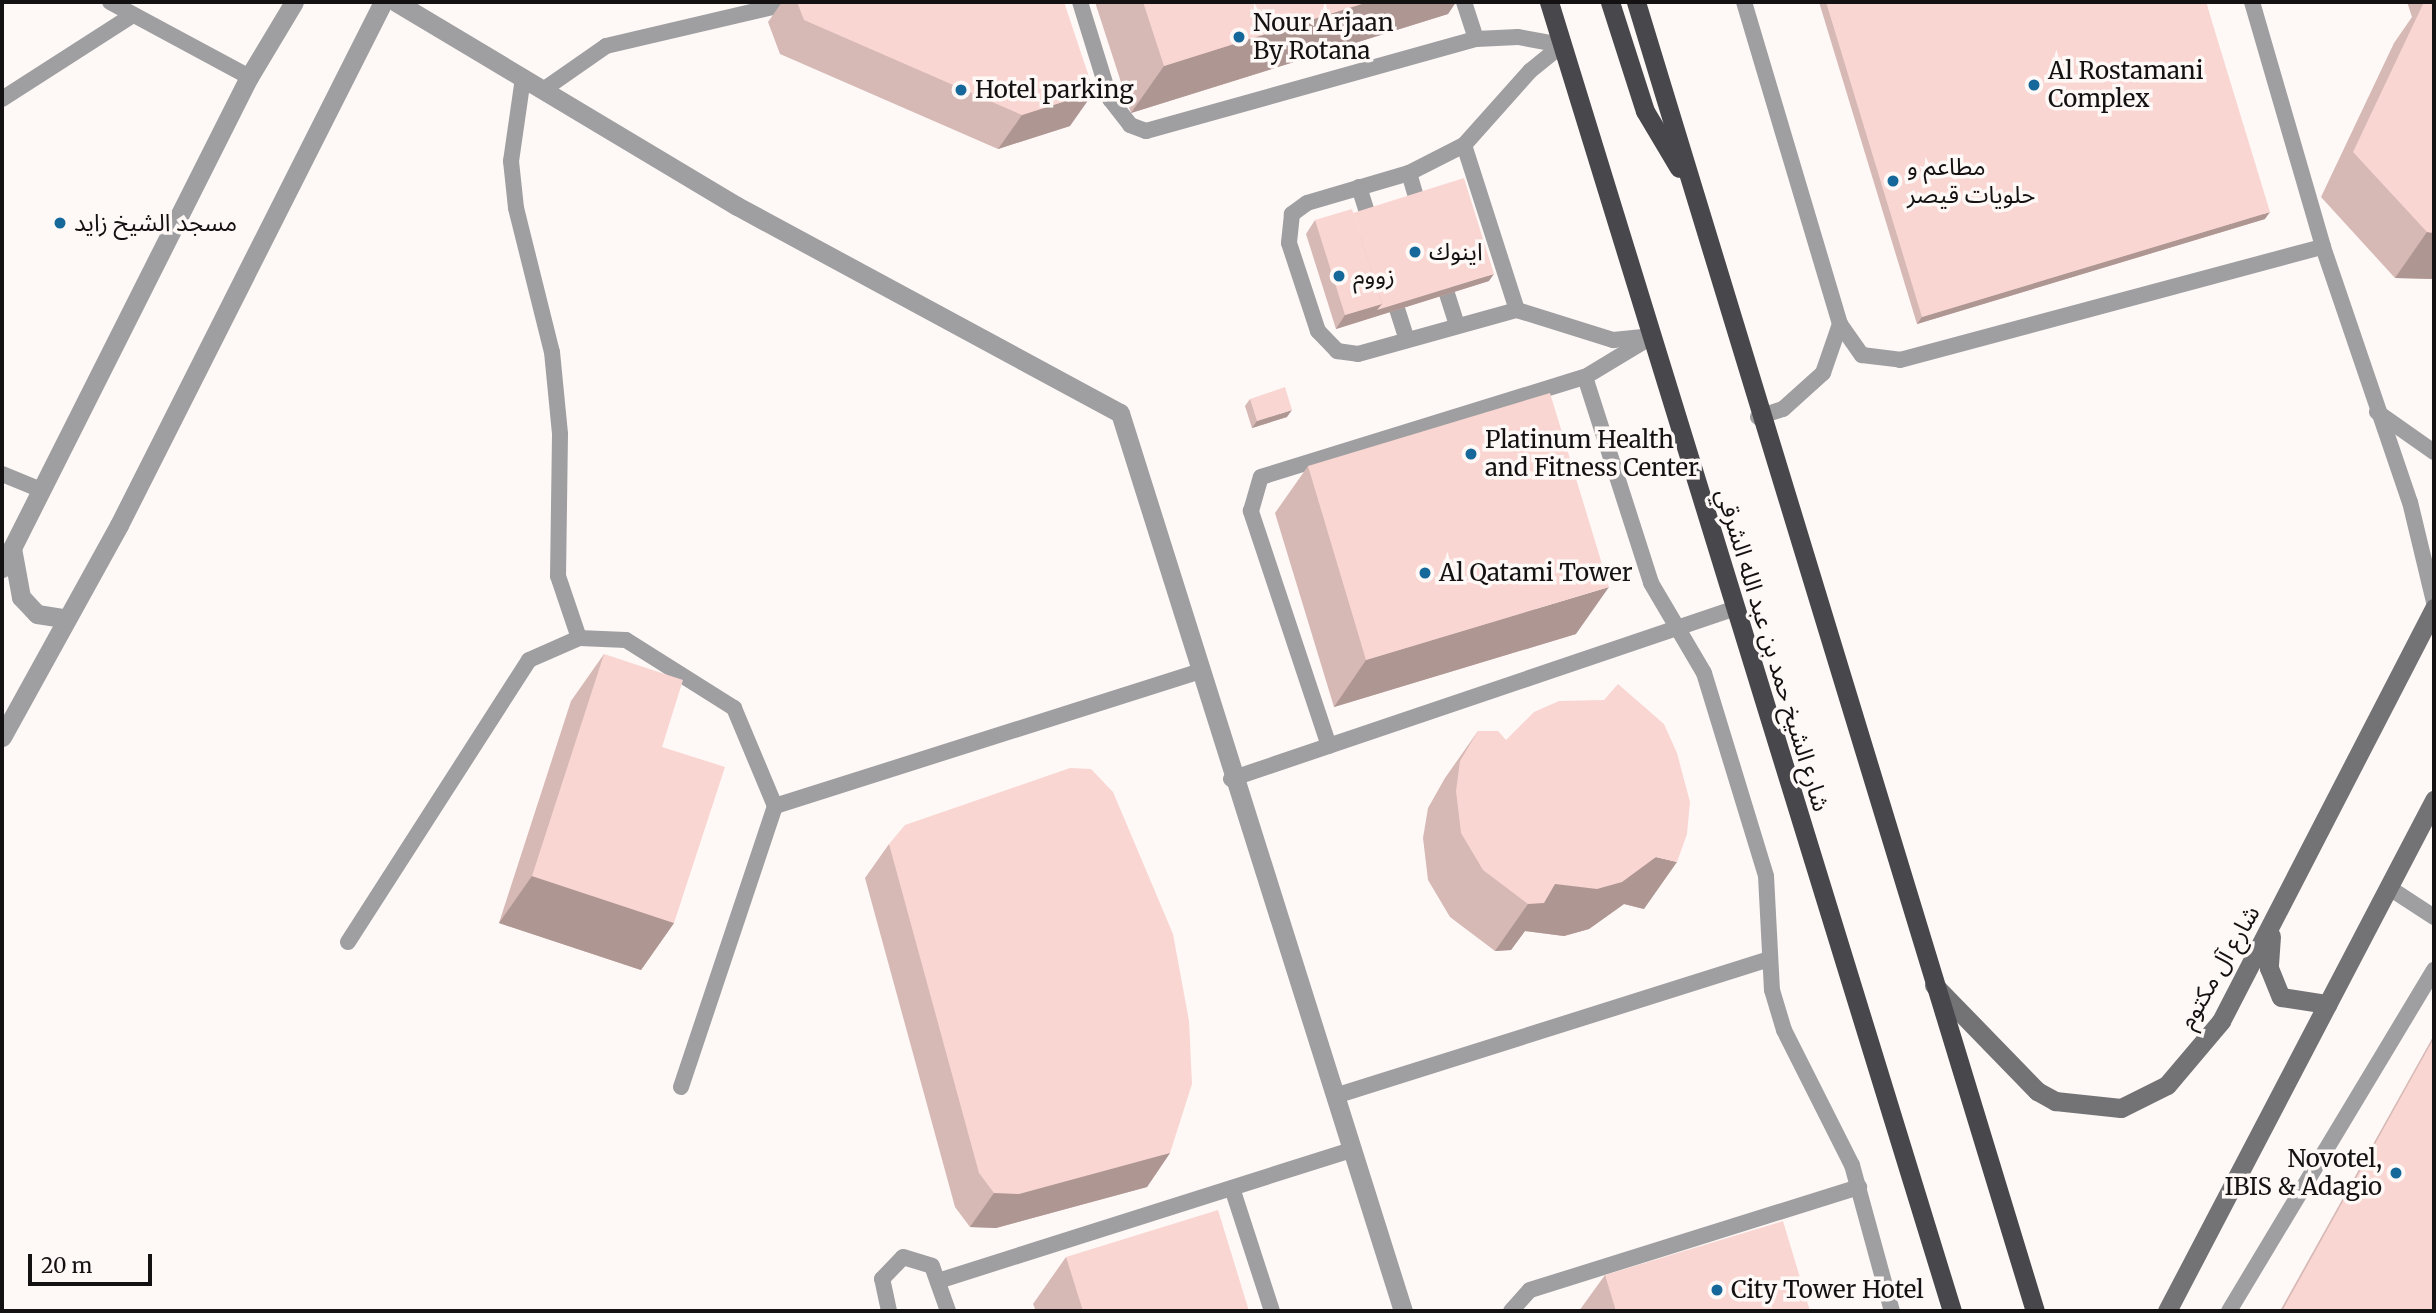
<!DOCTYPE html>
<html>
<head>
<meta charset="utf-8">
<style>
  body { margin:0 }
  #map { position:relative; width:2436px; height:1313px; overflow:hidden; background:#fef9f7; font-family:Merriweather,"Noto Sans Arabic",serif }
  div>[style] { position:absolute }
  .service>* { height:16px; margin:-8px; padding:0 8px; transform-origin:8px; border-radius:8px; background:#9f9fa1 }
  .minor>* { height:19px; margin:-9.5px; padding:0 9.5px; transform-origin:9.5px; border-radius:9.5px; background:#9f9fa1 }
  .tertiary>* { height:19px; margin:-9.5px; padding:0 9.5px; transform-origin:9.5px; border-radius:9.5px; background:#9f9fa1 }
  .secondary>* { height:19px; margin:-9.5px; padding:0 9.5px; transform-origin:9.5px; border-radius:9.5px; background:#737376 }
  .trunk>* { height:19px; margin:-9.5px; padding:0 9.5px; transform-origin:9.5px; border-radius:9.5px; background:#48484c }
  .wall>* { inset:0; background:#d6b8b5 }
  .shaded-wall>* { inset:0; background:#ae9693 }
  .building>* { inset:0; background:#f9d6d2 }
  .dots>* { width:19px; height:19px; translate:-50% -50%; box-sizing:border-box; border:4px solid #fef9f7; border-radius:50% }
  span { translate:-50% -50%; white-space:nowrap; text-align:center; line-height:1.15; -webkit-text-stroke:7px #fef9f7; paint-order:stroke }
  .poi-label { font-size:24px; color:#131111 }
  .left { translate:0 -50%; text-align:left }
  .right { translate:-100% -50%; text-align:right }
  .street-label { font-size:24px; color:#131111 }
  .frame { position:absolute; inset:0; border:4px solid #131111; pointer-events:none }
  .scale { position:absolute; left:28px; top:1254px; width:124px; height:32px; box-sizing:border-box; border:4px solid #131111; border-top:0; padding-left:9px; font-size:21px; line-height:24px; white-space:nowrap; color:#131111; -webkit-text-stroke:5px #fef9f7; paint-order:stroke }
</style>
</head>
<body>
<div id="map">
  <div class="service">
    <div style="left:110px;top:2px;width:158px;rotate:28.3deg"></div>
    <div style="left:1080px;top:2px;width:102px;rotate:72.8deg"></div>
    <div style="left:1110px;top:99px;width:33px;rotate:52deg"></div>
    <div style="left:1130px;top:125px;width:17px;rotate:21deg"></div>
    <div style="left:1146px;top:131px;width:343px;rotate:-15.6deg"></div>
    <div style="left:1476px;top:39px;width:42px;rotate:-2.7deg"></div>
    <div style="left:1518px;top:37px;width:45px;rotate:10.3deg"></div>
    <div style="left:1464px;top:2px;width:39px;rotate:72deg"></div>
    <div style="left:1744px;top:2px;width:336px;rotate:73.4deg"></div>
    <div style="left:1840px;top:324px;width:38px;rotate:55deg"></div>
    <div style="left:1862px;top:355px;width:38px;rotate:7deg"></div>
    <div style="left:1900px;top:360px;width:438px;rotate:-15deg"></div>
    <div style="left:2252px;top:2px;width:255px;rotate:73.8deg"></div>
    <div style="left:2323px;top:247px;width:269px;rotate:71.2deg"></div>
    <div style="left:2410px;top:502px;width:103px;rotate:76.5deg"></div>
    <div style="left:1562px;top:45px;width:41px;rotate:140.9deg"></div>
    <div style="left:1530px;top:71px;width:99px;rotate:131.7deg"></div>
    <div style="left:1464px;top:145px;width:62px;rotate:153deg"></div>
    <div style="left:1409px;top:173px;width:106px;rotate:163.6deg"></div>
    <div style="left:1307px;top:203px;width:19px;rotate:144deg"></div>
    <div style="left:1292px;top:214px;width:29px;rotate:96deg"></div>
    <div style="left:1289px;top:243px;width:93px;rotate:71.8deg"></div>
    <div style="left:1318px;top:331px;width:28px;rotate:46deg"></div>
    <div style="left:1337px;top:351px;width:21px;rotate:8deg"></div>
    <div style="left:1358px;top:354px;width:165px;rotate:-15.5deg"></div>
    <div style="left:1517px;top:310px;width:101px;rotate:17.4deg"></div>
    <div style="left:1613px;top:340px;width:40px;rotate:-5.7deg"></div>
    <div style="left:523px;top:78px;width:84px;rotate:98.2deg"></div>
    <div style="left:511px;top:161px;width:47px;rotate:83.9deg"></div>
    <div style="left:516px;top:208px;width:148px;rotate:76deg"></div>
    <div style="left:552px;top:352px;width:82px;rotate:84.4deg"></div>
    <div style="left:560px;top:434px;width:142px;rotate:90.8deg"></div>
    <div style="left:558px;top:576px;width:65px;rotate:71.3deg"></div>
    <div style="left:543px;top:90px;width:77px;rotate:-34.9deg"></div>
    <div style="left:606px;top:46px;width:192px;rotate:-13.2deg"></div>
    <div style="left:2px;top:99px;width:156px;rotate:-32.7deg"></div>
    <div style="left:1464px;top:145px;width:173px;rotate:72.2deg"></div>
    <div style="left:1409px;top:173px;width:43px;rotate:73.7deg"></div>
    <div style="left:1359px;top:187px;width:43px;rotate:72.4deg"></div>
    <div style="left:1441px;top:275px;width:52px;rotate:72.3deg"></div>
    <div style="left:1391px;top:290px;width:52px;rotate:72.3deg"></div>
    <div style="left:1585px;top:377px;width:216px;rotate:72.2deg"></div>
    <div style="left:1651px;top:583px;width:104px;rotate:59.5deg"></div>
    <div style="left:1704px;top:673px;width:212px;rotate:73deg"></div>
    <div style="left:1766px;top:876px;width:114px;rotate:87deg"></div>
    <div style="left:1772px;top:990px;width:42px;rotate:73.3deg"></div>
    <div style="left:1784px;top:1030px;width:151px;rotate:63.3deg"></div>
    <div style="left:1852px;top:1165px;width:151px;rotate:74.7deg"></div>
    <div style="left:2377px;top:412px;width:70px;rotate:35.1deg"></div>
    <div style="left:1758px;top:417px;width:26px;rotate:-18deg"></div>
    <div style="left:1783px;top:409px;width:54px;rotate:-42deg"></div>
    <div style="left:1823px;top:373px;width:52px;rotate:-70.9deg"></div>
    <div style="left:2px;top:474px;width:42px;rotate:22.3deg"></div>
    <div style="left:1329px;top:746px;width:248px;rotate:-108.4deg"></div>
    <div style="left:1251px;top:511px;width:35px;rotate:-74deg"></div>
    <div style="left:1261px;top:477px;width:339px;rotate:-17.2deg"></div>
    <div style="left:1585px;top:377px;width:79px;rotate:-31.1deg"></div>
    <div style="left:1231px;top:779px;width:530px;rotate:-18.71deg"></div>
    <div style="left:2388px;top:887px;width:55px;rotate:33.1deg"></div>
    <div style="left:348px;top:942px;width:335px;rotate:-57.3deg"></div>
    <div style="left:529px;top:660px;width:55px;rotate:-23.7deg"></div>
    <div style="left:579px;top:638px;width:47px;rotate:2.4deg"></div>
    <div style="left:626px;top:640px;width:128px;rotate:32.2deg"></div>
    <div style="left:734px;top:708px;width:106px;rotate:67.3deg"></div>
    <div style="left:681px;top:1087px;width:296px;rotate:-71.5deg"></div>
    <div style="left:775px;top:806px;width:447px;rotate:-17.6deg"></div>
    <div style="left:1335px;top:1096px;width:455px;rotate:-17.5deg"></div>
    <div style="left:1232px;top:1188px;width:129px;rotate:72deg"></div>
    <div style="left:938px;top:1281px;width:434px;rotate:-17.6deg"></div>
    <div style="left:889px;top:1311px;width:33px;rotate:-102deg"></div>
    <div style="left:882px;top:1279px;width:30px;rotate:-46deg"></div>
    <div style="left:903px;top:1257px;width:30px;rotate:17deg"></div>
    <div style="left:932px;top:1266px;width:48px;rotate:70.4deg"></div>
    <div style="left:1511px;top:1311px;width:28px;rotate:-48deg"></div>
    <div style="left:1530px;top:1290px;width:345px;rotate:-17.4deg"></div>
    <div style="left:2229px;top:1311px;width:398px;rotate:-59deg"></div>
  </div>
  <div class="minor">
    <div style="left:396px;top:2px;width:397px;rotate:30.9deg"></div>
    <div style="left:737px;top:206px;width:435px;rotate:28.4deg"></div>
    <div style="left:1120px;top:413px;width:942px;rotate:72.51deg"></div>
  </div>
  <div class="tertiary">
    <div style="left:12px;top:548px;width:50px;rotate:79.6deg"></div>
    <div style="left:21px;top:597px;width:23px;rotate:47deg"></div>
    <div style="left:37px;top:614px;width:30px;rotate:9deg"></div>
    <div style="left:2px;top:568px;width:550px;rotate:-63.3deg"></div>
    <div style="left:249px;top:77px;width:87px;rotate:-59deg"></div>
    <div style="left:2px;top:737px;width:242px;rotate:-61.1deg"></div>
    <div style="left:119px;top:525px;width:586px;rotate:-63.22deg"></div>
  </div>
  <div class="secondary">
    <div style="left:2271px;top:936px;width:32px;rotate:94deg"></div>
    <div style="left:2269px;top:968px;width:31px;rotate:68deg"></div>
    <div style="left:2281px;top:997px;width:47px;rotate:8.7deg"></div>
    <div style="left:1934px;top:985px;width:148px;rotate:45.8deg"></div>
    <div style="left:2037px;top:1091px;width:21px;rotate:29deg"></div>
    <div style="left:2055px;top:1101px;width:66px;rotate:6.1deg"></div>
    <div style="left:2121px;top:1108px;width:51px;rotate:-26.6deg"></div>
    <div style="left:2167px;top:1085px;width:84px;rotate:-49.8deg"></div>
    <div style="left:2221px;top:1021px;width:465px;rotate:-62.7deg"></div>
    <div style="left:2167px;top:1311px;width:577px;rotate:-62.41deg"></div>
  </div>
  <div class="trunk">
    <div style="left:1549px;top:2px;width:1370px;rotate:72.89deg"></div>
    <div style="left:1610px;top:2px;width:114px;rotate:72.2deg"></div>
    <div style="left:1645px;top:111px;width:66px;rotate:59.2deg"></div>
    <div style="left:1636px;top:2px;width:1368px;rotate:73.05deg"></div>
  </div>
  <div class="wall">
    <div style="clip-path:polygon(782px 2px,1064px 2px,1070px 126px,998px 149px,780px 54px,768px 22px)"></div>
    <div style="clip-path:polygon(1095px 2px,1456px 2px,1448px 14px,1131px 113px)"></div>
    <div style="clip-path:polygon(1819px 2px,2206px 2px,2265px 219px,1917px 324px)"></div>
    <div style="clip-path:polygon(2407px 2px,2434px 2px,2434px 279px,2395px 278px,2321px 197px,2394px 43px,2412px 17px)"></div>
    <div style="clip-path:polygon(1315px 220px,1489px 281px,1336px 329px,1306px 234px)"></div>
    <div style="clip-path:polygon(1250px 399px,1287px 417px,1252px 428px,1245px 406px)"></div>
    <div style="clip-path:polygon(1308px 466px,1576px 634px,1334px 707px,1275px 513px)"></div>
    <div style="clip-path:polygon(604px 654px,662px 747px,674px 923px,641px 970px,499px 923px,571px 701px)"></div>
    <div style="clip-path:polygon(1478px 731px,1644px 909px,1624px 904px,1589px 929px,1564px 936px,1525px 931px,1511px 950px,1495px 951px,1450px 917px,1428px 880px,1423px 838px,1428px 808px,1445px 778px)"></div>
    <div style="clip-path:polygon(889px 844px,1170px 1153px,1147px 1187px,996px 1228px,970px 1227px,955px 1207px,865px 878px)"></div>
    <div style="clip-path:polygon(2434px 1035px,2434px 1311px,2280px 1311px)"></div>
    <div style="clip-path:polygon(1066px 1257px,1249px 1311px,1036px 1311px,1033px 1304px)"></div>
    <div style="clip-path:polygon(1605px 1275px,1810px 1311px,1579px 1311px)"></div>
  </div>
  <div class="shaded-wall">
    <div style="clip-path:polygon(1368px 2px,1456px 2px,1448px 14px,1131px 113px,1164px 66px)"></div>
    <div style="clip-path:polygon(1094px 92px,1070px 126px,998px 149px,1022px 115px)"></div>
    <div style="clip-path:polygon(2270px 212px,2265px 219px,1917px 324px,1922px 317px)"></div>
    <div style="clip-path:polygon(2427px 232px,2434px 233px,2434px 279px,2395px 278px)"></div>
    <div style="clip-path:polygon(1494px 274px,1489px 281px,1336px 329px,1345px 315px,1382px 304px)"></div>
    <div style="clip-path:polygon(1292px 410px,1287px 417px,1252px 428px,1257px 421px)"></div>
    <div style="clip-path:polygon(1609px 587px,1576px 634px,1334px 707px,1366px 660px)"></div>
    <div style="clip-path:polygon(1656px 857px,1677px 862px,1644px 909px,1624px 904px,1589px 929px,1564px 936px,1525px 931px,1511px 950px,1495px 951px,1528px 904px,1555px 884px)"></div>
    <div style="clip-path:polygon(532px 876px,674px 923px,641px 970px,499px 923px)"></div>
    <div style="clip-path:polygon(1170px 1153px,1147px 1187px,996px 1228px,970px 1227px,994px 1193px)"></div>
  </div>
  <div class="building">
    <div style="clip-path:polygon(797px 2px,1064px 2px,1094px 92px,1022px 115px,804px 20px)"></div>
    <div style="clip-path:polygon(1143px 2px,1368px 2px,1164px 66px)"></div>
    <div style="clip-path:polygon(1826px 2px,2206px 2px,2270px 212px,1922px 317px)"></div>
    <div style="clip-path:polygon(2424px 2px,2434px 2px,2434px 233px,2427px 232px,2353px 152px)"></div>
    <div style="clip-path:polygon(1464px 178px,1494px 274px,1377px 310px,1382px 304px,1353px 213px)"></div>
    <div style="clip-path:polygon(1352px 209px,1382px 304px,1345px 315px,1315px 220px)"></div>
    <div style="clip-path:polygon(1285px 387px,1292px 410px,1257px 421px,1250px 399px)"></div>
    <div style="clip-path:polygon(1550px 393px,1609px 587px,1366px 660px,1308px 466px)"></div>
    <div style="clip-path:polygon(604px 654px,683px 680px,662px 747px,725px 767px,674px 923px,532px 876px)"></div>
    <div style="clip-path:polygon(1618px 684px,1664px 724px,1677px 753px,1690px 802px,1687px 834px,1677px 862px,1656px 857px,1622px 882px,1597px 889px,1555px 884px,1544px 903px,1528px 904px,1483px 870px,1461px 833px,1456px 791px,1460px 761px,1478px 731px,1498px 731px,1506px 740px,1534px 712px,1559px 701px,1604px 700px)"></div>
    <div style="clip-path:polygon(1070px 768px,1091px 769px,1113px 792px,1173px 934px,1189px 1021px,1192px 1084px,1170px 1153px,1019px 1194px,994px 1193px,979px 1173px,889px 844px,905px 825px)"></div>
    <div style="clip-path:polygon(2434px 1038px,2434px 1311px,2282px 1311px)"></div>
    <div style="clip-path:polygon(1218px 1210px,1249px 1311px,1083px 1311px,1066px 1257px)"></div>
    <div style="clip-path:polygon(1783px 1221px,1810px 1311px,1616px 1311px,1605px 1275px)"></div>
  </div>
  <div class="dots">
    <div style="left:1239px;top:37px;background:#16689a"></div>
    <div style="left:2034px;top:85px;background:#16689a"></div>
    <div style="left:961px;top:90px;background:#16689a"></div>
    <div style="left:1893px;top:181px;background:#16689a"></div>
    <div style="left:60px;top:223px;background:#16689a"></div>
    <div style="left:1415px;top:252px;background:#16689a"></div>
    <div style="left:1339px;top:276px;background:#16689a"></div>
    <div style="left:1471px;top:454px;background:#16689a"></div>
    <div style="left:1425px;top:573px;background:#16689a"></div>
    <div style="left:2396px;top:1173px;background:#16689a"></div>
    <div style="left:1717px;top:1290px;background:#16689a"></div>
  </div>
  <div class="poi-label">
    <span class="left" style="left:1253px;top:37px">Nour Arjaan<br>By Rotana</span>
    <span class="left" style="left:2048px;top:85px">Al Rostamani<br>Complex</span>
    <span class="left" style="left:975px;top:90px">Hotel parking</span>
    <span class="left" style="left:1907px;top:181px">مطاعم و<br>حلويات قيصر</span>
    <span class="left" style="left:74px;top:223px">مسجد الشيخ زايد</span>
    <span class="left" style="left:1429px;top:252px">اينوك</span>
    <span class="left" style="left:1353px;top:276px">زووم</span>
    <span class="left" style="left:1485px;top:454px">Platinum Health<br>and Fitness Center</span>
    <span class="left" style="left:1439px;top:573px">Al Qatami Tower</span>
    <span class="right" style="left:2382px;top:1173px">Novotel,<br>IBIS &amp; Adagio</span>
    <span class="left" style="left:1731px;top:1290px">City Tower Hotel</span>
  </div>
  <div class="street-label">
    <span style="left:1773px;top:650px;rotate:73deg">شارع الشيخ حمد بن عبد الله الشرقي</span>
    <span style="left:2219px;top:967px;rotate:-60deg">شارع آل مكتوم</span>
  </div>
  <div class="frame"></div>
  <div class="scale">20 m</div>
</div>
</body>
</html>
